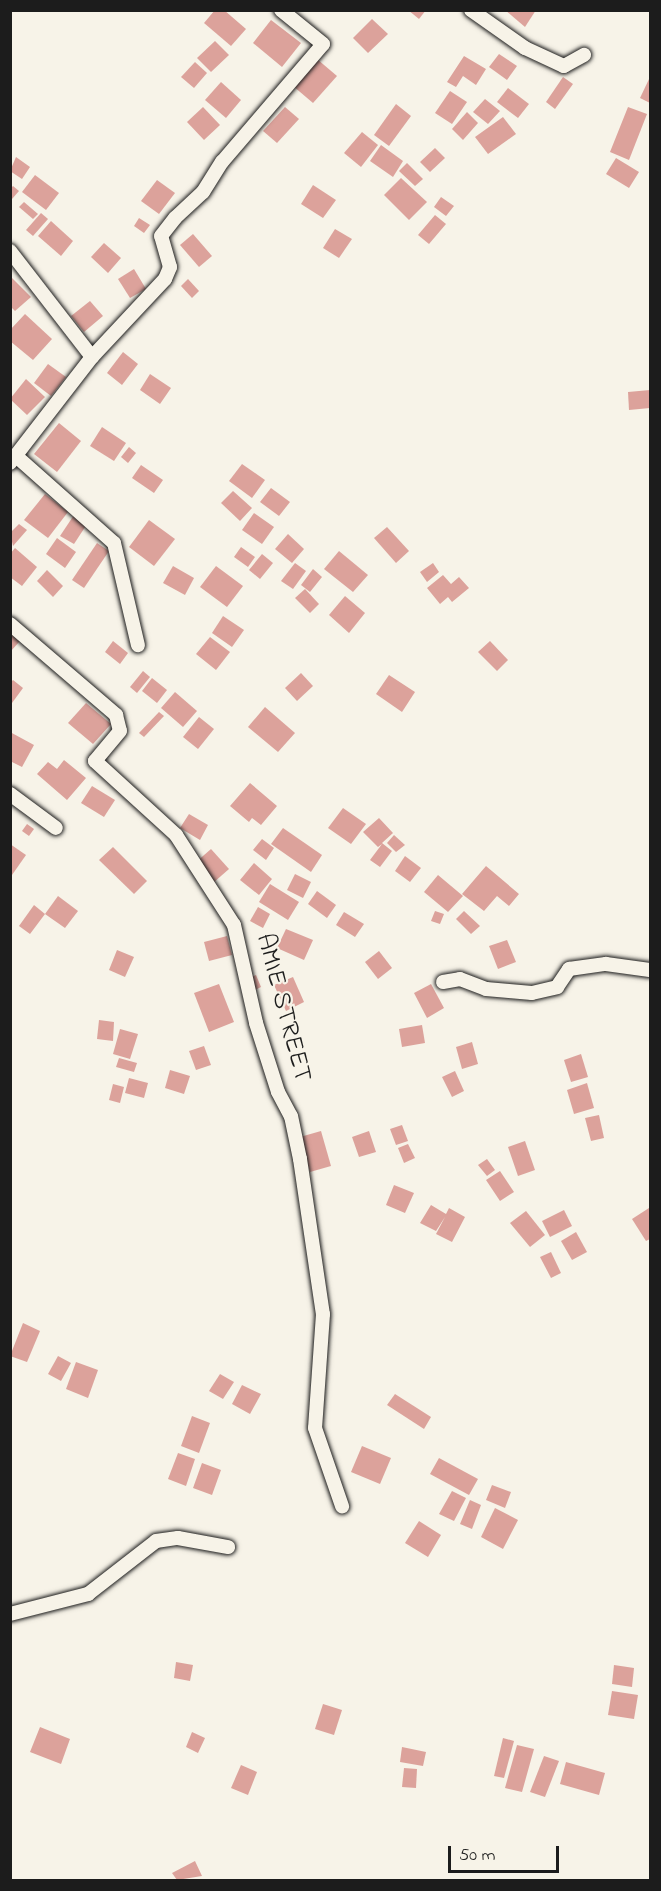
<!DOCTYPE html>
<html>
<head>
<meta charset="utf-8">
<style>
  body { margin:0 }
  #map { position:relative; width:661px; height:1891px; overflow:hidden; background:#f7f3e8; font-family:"Indie Flower",sans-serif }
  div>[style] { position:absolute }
  .building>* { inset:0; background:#dca29b }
  .roads { filter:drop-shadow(0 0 2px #1c1c1c) drop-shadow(0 0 2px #1c1c1c) }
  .minor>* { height:14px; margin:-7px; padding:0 7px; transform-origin:7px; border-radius:7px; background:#f7f3e8 }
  span { translate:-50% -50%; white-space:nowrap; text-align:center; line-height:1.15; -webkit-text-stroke:4.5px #f7f3e8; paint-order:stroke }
  .street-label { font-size:26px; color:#1c1c1c }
  .frame { position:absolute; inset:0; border:12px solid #1c1c1c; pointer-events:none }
  .scale { position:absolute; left:448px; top:1846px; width:111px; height:27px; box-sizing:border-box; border:3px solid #1c1c1c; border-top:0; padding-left:8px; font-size:18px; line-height:21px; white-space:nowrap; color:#1c1c1c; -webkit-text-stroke:4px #f7f3e8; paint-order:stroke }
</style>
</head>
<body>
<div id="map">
  <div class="building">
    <div style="clip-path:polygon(215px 10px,224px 10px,246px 29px,231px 46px,204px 23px)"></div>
    <div style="clip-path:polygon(408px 10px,426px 10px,419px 19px)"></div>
    <div style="clip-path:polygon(505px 10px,536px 10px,525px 27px)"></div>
    <div style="clip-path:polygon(372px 19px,388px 34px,368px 53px,353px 38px)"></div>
    <div style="clip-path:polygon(271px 20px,301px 43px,282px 67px,253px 43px)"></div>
    <div style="clip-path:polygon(215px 41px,229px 55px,211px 72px,197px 58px)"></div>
    <div style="clip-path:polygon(499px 54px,517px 66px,507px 80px,489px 67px)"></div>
    <div style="clip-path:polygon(464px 56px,486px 69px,476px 85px,463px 76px,456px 87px,447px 82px)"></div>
    <div style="clip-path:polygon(317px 59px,337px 76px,313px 103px,293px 86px)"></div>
    <div style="clip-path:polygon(195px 62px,207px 73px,194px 88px,181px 77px)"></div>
    <div style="clip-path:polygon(563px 77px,573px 84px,555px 109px,546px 102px)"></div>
    <div style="clip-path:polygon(650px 77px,650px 103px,640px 98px)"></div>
    <div style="clip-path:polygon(221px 82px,241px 100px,226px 118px,205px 100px)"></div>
    <div style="clip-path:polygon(508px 88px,529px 104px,518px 118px,497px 102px)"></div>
    <div style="clip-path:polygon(450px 91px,467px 102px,452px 124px,435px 113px)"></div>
    <div style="clip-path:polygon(485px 99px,500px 111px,488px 124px,473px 112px)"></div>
    <div style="clip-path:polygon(396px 104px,411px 116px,389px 146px,374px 135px)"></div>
    <div style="clip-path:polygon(203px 107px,220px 125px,204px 140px,187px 122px)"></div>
    <div style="clip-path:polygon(285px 107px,299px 119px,277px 143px,263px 131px)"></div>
    <div style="clip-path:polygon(628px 107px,647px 114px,629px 160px,610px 152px)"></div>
    <div style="clip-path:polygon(467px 112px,478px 123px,463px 140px,452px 129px)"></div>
    <div style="clip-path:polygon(503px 117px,516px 134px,488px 154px,475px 137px)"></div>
    <div style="clip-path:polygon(362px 132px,378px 145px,361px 167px,344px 153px)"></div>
    <div style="clip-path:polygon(381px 145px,403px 161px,393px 177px,370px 161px)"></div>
    <div style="clip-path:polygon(435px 148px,445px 158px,430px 172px,420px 162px)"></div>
    <div style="clip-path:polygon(16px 157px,30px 167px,22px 179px,10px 171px)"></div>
    <div style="clip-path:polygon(616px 158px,639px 172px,629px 188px,606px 174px)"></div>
    <div style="clip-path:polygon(407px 163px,423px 179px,415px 186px,399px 171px)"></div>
    <div style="clip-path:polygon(35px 175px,59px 193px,46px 210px,22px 192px)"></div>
    <div style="clip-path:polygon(401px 178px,427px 202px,409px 220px,384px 195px)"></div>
    <div style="clip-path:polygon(157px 180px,175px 193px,159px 214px,141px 201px)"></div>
    <div style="clip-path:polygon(313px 185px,336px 200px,323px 218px,301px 204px)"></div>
    <div style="clip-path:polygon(13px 186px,19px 191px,12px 199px,10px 189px)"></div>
    <div style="clip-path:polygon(441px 197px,454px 206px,446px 216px,434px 207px)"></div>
    <div style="clip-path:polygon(24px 202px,38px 214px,33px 219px,19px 207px)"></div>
    <div style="clip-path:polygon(41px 213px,48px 219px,33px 236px,26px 230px)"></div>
    <div style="clip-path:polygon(435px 215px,446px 224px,429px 244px,418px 235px)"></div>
    <div style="clip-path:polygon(139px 218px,150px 225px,144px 233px,134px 226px)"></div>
    <div style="clip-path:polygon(51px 221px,73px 241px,61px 256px,38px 236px)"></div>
    <div style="clip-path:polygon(335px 229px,352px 239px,339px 258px,323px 248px)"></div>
    <div style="clip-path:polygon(193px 234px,212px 256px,199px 267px,180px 245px)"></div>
    <div style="clip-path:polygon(104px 243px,121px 258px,108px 273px,91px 257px)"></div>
    <div style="clip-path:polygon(134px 269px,146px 289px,130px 298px,118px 279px)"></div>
    <div style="clip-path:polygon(10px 276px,31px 297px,15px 311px,10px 306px)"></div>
    <div style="clip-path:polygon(188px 279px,199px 291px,192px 298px,181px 286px)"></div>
    <div style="clip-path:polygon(90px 301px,103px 316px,84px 332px,71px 316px)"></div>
    <div style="clip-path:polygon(25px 314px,52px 339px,33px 360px,10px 341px,10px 330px)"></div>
    <div style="clip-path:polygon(123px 352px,138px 364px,122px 385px,107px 373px)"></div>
    <div style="clip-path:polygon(48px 364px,66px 377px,51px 396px,34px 383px)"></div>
    <div style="clip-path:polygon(150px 374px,171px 388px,160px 404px,140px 390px)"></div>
    <div style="clip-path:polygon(26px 379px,45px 397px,27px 415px,10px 399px)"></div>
    <div style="clip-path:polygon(650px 390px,650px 408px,629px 410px,628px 392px)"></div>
    <div style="clip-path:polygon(59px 423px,81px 441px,57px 472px,34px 454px)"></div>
    <div style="clip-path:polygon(102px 427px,126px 443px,114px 461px,90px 446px)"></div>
    <div style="clip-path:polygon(129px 447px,136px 453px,128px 463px,121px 457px)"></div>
    <div style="clip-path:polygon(242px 464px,265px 480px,252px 498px,229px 481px)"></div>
    <div style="clip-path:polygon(141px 465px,163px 480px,154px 493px,132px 478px)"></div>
    <div style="clip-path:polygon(271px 488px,290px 502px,279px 516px,260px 502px)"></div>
    <div style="clip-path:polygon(233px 491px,252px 508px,240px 521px,221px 503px)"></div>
    <div style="clip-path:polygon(45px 494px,68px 512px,48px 538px,24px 520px)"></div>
    <div style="clip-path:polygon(76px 512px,89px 521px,74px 544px,60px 536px)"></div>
    <div style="clip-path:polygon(254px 513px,274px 527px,262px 544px,242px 530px)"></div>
    <div style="clip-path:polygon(149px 520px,175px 539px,154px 566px,129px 547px)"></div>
    <div style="clip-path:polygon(19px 524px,27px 530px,13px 546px,10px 533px)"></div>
    <div style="clip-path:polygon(387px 527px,409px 551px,396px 563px,374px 538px)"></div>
    <div style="clip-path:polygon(288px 534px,304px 549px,292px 563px,275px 549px)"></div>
    <div style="clip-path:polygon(57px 538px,76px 552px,65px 568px,46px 554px)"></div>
    <div style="clip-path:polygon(97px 543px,109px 551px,84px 588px,72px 580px)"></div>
    <div style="clip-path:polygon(241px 547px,255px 557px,248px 567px,234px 557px)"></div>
    <div style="clip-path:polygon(15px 548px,37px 567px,22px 586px,10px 577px,10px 554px)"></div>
    <div style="clip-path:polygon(339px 551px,368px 575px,353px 592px,324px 569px)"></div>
    <div style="clip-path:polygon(262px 554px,273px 563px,260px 579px,249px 570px)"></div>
    <div style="clip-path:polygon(295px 563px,306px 571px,293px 589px,281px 581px)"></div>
    <div style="clip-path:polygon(433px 563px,439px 572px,427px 582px,420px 572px)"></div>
    <div style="clip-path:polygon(173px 566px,194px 578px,185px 595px,163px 583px)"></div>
    <div style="clip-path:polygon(216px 566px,243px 586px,227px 607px,200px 587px)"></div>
    <div style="clip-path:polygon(313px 569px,322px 577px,310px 592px,301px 585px)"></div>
    <div style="clip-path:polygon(47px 570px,63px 586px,53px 597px,37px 581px)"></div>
    <div style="clip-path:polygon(443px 575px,451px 584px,459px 577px,469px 588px,452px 602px,448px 597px,440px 604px,427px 588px)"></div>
    <div style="clip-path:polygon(305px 589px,319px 604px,310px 613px,295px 598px)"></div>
    <div style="clip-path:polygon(345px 596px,365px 613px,349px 633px,329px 615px)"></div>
    <div style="clip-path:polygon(223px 616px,244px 630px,232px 647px,212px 633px)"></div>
    <div style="clip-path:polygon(10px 633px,20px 641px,10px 652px)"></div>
    <div style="clip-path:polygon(210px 637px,230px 652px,216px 670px,196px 654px)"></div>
    <div style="clip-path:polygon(113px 641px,128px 653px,120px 664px,105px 652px)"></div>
    <div style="clip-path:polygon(490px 641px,508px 660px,497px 671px,478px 652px)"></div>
    <div style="clip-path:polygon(143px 671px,150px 677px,137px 693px,130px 687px)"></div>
    <div style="clip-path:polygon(301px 673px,313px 686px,297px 701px,285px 688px)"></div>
    <div style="clip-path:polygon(389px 675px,415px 692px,402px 712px,376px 694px)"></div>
    <div style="clip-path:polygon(152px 678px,167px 690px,157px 703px,142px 691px)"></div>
    <div style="clip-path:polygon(13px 680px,23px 688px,12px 703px,10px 683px)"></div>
    <div style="clip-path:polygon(175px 692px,197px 711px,183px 727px,161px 708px)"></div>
    <div style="clip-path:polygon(86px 703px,111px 724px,93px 744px,68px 723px)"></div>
    <div style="clip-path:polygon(265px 707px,295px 733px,278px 752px,248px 727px)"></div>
    <div style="clip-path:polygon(159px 712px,164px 716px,144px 737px,139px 733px)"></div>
    <div style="clip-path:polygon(199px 717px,214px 729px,198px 749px,183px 737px)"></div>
    <div style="clip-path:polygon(10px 732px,34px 745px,22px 767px,10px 761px)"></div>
    <div style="clip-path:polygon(64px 760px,86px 778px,67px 800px,37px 774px,48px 762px,57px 769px)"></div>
    <div style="clip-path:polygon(250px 783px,277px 806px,261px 825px,252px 818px,249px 822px,230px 806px)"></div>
    <div style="clip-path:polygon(92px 786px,115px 800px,104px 817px,81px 803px)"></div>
    <div style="clip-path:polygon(343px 808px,366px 824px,351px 844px,328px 828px)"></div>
    <div style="clip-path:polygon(189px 814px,208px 825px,200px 840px,180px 828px)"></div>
    <div style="clip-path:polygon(379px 818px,393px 833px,382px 843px,392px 851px,380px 867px,370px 860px,382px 844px,378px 847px,363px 832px)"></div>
    <div style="clip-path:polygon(27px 824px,34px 829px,29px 836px,22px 831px)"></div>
    <div style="clip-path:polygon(283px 828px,322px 855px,311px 872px,271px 844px)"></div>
    <div style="clip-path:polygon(394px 835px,405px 845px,396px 852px,387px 843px)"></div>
    <div style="clip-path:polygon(262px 839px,274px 848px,266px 860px,253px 850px)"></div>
    <div style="clip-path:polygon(10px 844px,26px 855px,12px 875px,10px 874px)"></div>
    <div style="clip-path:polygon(113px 847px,147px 881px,134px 894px,99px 860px)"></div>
    <div style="clip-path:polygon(211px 849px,229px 869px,213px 883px,195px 863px)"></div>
    <div style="clip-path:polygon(405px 856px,421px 868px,410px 882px,395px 871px)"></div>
    <div style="clip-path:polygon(254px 863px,272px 879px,259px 895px,240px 880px)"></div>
    <div style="clip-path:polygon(486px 866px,519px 894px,509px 906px,497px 896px,484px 911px,462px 894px)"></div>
    <div style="clip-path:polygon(295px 874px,311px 882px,303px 898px,287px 890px)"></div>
    <div style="clip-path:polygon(438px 875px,463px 896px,448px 912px,424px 892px)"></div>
    <div style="clip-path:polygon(270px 884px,299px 902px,288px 920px,259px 902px)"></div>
    <div style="clip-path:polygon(317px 891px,336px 905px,327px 918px,308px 904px)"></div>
    <div style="clip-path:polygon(58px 896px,78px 911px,65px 928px,45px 914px)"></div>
    <div style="clip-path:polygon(34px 905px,45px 914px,30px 934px,19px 926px)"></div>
    <div style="clip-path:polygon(258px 907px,270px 914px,263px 928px,250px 921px)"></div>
    <div style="clip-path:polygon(435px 911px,444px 914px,440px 924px,431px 921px)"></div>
    <div style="clip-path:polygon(464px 911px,480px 926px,471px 934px,456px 919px)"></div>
    <div style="clip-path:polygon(344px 912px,364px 924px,355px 937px,336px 925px)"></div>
    <div style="clip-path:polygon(286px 929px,313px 940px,304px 960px,277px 948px)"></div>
    <div style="clip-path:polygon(227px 936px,232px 955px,209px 961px,204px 942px)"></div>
    <div style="clip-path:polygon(507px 940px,516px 962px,498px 969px,489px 946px)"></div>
    <div style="clip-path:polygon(117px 950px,134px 957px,125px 977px,109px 970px)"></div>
    <div style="clip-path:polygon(379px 951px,392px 968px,378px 979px,365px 962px)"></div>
    <div style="clip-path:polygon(256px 975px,261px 987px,255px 990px,249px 978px)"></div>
    <div style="clip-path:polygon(293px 977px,304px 1002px,286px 1011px,274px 985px)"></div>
    <div style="clip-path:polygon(219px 984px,234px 1022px,209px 1032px,194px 993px)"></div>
    <div style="clip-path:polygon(431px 984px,444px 1008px,427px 1018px,414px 993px)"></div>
    <div style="clip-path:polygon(99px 1020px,114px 1022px,113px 1041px,97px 1039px)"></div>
    <div style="clip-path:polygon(422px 1025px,425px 1043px,402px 1047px,399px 1029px)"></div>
    <div style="clip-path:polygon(120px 1029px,138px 1034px,130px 1059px,113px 1054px)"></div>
    <div style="clip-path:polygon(472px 1042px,478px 1064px,462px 1069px,456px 1047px)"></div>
    <div style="clip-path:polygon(204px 1046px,211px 1065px,196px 1070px,189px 1051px)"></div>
    <div style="clip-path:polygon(581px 1054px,588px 1077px,571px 1082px,564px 1060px)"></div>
    <div style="clip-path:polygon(119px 1058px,137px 1063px,134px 1072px,116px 1067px)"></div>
    <div style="clip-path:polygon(170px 1070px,190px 1076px,184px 1094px,165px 1088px)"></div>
    <div style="clip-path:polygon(455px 1071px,464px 1091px,452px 1097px,442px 1077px)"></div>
    <div style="clip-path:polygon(129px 1078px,148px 1083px,144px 1098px,125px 1093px)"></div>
    <div style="clip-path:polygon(587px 1083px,594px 1108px,574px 1114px,567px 1090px)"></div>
    <div style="clip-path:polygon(113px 1084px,124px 1087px,120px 1103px,109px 1100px)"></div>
    <div style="clip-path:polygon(599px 1115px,604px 1138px,591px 1141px,585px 1118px)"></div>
    <div style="clip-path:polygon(402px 1125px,408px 1141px,396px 1145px,390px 1129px)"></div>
    <div style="clip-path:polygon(321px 1131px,331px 1166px,310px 1172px,300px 1137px)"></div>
    <div style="clip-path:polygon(369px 1131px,376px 1152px,359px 1157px,352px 1137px)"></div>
    <div style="clip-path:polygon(525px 1141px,535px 1170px,518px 1176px,508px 1147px)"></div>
    <div style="clip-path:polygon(408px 1144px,415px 1158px,404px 1163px,398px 1148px)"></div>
    <div style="clip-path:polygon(487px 1159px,495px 1170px,487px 1176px,478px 1165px)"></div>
    <div style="clip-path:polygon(500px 1171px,514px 1192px,500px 1201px,486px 1180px)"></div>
    <div style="clip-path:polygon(394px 1185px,414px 1193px,405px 1213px,386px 1205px)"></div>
    <div style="clip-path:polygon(431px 1205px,446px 1214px,449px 1208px,465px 1217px,452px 1242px,436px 1234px,445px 1217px,436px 1231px,420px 1223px)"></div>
    <div style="clip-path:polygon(649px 1208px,650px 1239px,646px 1241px,632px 1219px)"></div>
    <div style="clip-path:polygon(564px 1210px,572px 1226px,550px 1237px,542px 1221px)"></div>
    <div style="clip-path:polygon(526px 1211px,545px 1235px,530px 1247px,510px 1223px)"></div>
    <div style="clip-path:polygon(576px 1232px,587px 1252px,572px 1260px,561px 1241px)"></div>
    <div style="clip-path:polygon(551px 1252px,561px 1273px,551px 1278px,540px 1257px)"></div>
    <div style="clip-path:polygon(23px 1323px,40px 1331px,27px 1362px,10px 1356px)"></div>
    <div style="clip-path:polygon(58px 1356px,71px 1363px,61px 1381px,48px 1374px)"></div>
    <div style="clip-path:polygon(76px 1362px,98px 1370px,88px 1398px,66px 1389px)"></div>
    <div style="clip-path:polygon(220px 1374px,234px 1382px,223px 1399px,209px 1391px)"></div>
    <div style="clip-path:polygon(242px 1385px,261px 1394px,250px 1414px,232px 1404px)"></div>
    <div style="clip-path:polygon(395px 1394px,431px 1417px,424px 1429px,387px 1405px)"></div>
    <div style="clip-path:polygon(192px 1416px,210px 1423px,199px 1453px,181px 1446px)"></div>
    <div style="clip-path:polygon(362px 1446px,391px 1458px,380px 1484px,351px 1472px)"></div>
    <div style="clip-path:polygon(178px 1453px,195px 1459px,186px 1486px,168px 1479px)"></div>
    <div style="clip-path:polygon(439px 1458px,478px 1479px,469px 1495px,430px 1474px)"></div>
    <div style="clip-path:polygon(202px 1463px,221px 1470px,212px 1495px,193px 1488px)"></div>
    <div style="clip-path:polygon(492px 1485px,511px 1492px,505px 1508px,486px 1500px)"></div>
    <div style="clip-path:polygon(452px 1491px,466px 1498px,454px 1521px,439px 1514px)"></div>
    <div style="clip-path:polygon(470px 1500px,481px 1505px,472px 1529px,460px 1524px)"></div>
    <div style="clip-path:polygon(495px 1508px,518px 1520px,503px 1549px,481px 1537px)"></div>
    <div style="clip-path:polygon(419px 1521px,441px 1535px,428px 1557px,405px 1543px)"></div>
    <div style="clip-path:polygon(176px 1662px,193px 1665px,190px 1681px,174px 1678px)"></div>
    <div style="clip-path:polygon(614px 1665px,634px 1668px,632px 1687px,612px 1684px)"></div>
    <div style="clip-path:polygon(612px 1691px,638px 1695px,634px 1719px,608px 1715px)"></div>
    <div style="clip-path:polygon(323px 1704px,342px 1710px,334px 1735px,315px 1729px)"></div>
    <div style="clip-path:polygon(40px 1727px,70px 1739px,61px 1764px,30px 1752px)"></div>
    <div style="clip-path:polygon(192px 1732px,205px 1738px,198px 1753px,186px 1747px)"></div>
    <div style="clip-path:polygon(503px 1738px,514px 1741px,504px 1778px,494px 1776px)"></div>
    <div style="clip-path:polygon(517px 1745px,534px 1749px,522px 1792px,505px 1788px)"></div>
    <div style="clip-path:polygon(402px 1747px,426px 1752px,423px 1766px,400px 1762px)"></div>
    <div style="clip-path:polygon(544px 1756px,559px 1761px,545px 1797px,530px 1792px)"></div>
    <div style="clip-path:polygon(566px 1762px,605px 1773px,599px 1795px,560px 1784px)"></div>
    <div style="clip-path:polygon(241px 1765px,257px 1772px,248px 1795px,231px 1788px)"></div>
    <div style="clip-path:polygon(404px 1768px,417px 1769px,416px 1788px,402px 1787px)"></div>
    <div style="clip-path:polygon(195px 1861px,202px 1876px,177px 1880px,172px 1873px)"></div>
  </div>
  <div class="roads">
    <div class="minor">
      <div style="left:471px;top:10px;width:66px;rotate:35.1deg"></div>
      <div style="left:525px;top:48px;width:43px;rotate:24.8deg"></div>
      <div style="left:564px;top:66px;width:23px;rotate:-29deg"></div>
      <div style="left:10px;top:251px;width:134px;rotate:52.3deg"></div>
      <div style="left:16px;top:456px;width:131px;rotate:41.6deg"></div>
      <div style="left:114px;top:543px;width:105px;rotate:76.8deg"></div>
      <div style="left:10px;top:463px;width:134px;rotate:-52.3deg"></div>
      <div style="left:92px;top:357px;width:107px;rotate:-46.9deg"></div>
      <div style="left:165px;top:279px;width:13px;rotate:-67deg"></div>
      <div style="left:170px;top:267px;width:32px;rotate:-106deg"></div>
      <div style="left:161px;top:236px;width:23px;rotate:-52deg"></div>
      <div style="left:175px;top:218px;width:38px;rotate:-43deg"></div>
      <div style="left:203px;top:192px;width:36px;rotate:-58deg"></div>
      <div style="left:222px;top:162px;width:155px;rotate:-49.4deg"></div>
      <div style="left:323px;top:44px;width:54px;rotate:-141deg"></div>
      <div style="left:10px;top:624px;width:140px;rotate:40.6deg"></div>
      <div style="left:116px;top:715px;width:16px;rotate:76deg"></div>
      <div style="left:120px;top:731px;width:39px;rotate:130deg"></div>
      <div style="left:95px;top:761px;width:110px;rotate:42.4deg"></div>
      <div style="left:176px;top:835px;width:107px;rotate:57.2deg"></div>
      <div style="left:234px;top:925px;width:100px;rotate:77.3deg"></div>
      <div style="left:256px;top:1023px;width:72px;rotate:72.3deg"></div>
      <div style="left:278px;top:1092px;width:27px;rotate:62deg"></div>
      <div style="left:291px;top:1116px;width:44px;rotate:78.2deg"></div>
      <div style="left:300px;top:1159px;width:157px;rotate:81.6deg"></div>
      <div style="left:323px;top:1314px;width:114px;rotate:94deg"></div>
      <div style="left:315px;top:1428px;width:83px;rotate:70.9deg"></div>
      <div style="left:10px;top:794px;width:57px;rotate:36.5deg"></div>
      <div style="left:443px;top:982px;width:17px;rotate:-10deg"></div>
      <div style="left:460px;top:979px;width:28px;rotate:21deg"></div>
      <div style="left:486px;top:989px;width:46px;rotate:5deg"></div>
      <div style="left:532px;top:993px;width:26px;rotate:-13deg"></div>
      <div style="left:557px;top:987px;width:22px;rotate:-56deg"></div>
      <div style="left:569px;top:969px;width:37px;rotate:-8deg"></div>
      <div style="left:606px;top:964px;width:44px;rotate:7.8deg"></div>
      <div style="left:10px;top:1614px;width:81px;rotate:-14.4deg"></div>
      <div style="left:88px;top:1594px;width:86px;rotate:-37.9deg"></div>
      <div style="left:156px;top:1541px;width:22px;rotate:-8deg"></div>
      <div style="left:178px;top:1538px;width:51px;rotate:10.2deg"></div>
    </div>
  </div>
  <div class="street-label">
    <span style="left:282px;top:1008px;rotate:75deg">AMIE STREET</span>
  </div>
  <div class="frame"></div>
  <div class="scale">50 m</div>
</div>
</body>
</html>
